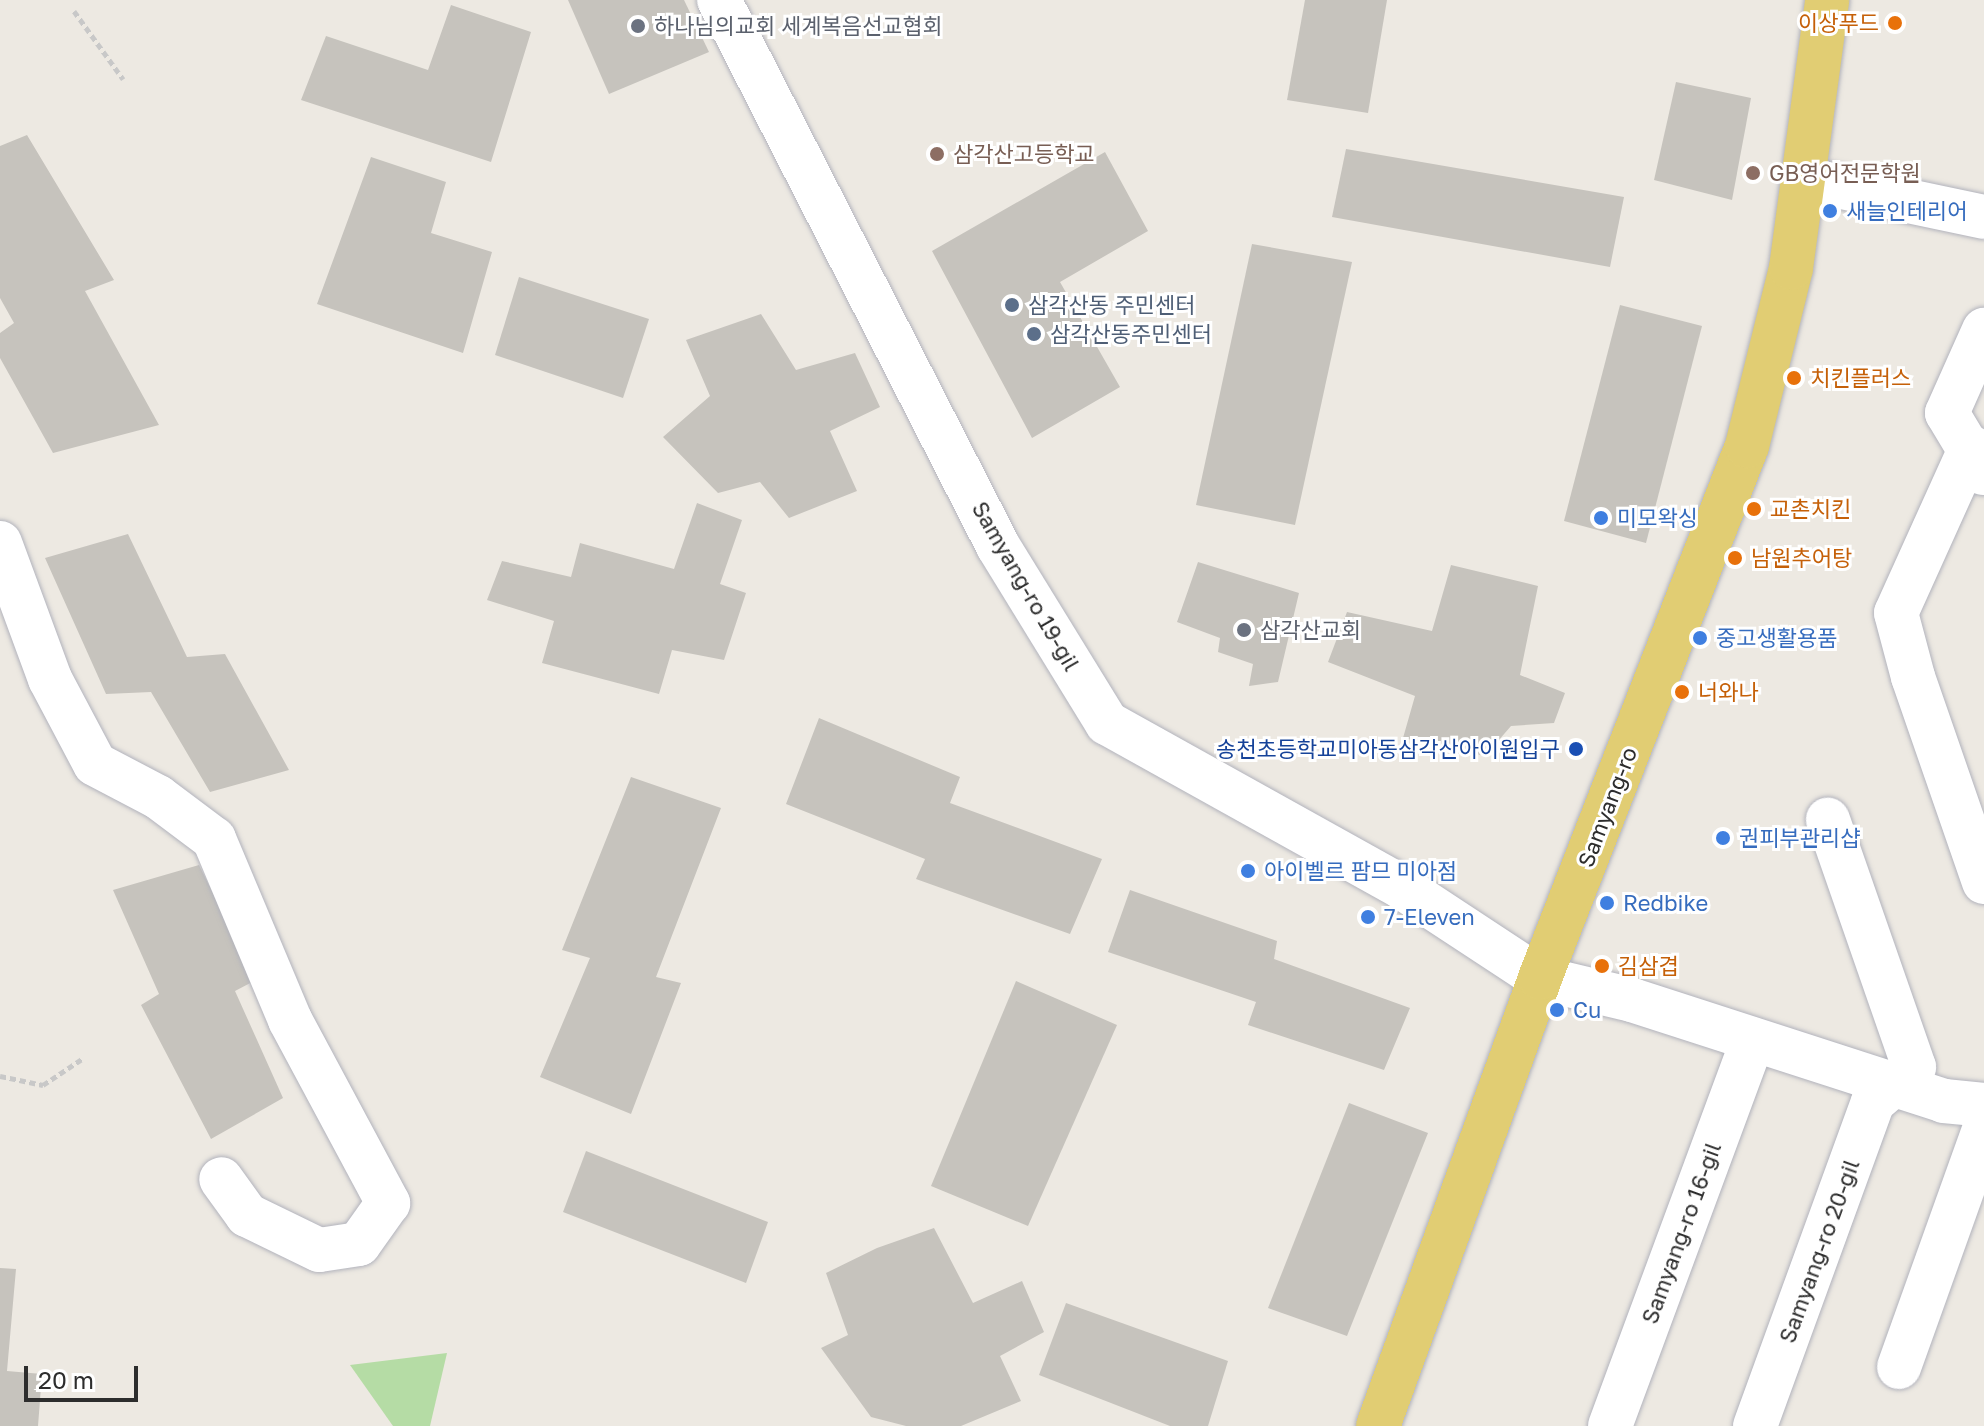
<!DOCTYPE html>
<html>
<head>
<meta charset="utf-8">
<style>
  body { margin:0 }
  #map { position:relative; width:1984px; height:1426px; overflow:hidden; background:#ede9e2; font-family:"Golos Text","Noto Sans KR",sans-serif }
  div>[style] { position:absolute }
  .green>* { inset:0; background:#b5dca5 }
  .building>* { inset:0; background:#c6c3bd }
  .path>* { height:5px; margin-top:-2.5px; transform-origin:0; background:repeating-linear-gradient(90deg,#c8c8c8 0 6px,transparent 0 10px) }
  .roads { filter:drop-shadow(0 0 2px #b2b3bc) drop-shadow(0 0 2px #b2b3bc) }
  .minor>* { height:44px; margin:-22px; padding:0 22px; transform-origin:22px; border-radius:22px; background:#fff }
  .major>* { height:44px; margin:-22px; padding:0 22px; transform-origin:22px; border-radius:22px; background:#e1cd73 }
  .dots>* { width:22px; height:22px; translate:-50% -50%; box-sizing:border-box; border:4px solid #fff; border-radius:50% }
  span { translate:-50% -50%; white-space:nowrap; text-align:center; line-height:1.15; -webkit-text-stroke:6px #fff; paint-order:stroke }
  .food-label { font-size:22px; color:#c56008 }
  .right { translate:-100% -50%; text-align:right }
  .left { translate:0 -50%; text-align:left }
  .worship-label { font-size:22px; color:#5b616d }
  .education-label { font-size:22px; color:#785e54 }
  .shop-label { font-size:22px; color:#366cbe }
  .service-label { font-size:22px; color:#4e5e75 }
  .street-label { font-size:22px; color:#2d2d2d }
  .transit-label { font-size:22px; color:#164399 }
  .scale { position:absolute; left:24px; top:1366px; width:114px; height:36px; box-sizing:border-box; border:4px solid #2d2d2d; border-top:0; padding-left:10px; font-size:24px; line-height:28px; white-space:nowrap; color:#2d2d2d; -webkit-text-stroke:6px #fff; paint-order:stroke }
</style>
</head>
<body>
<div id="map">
  <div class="green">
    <div style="clip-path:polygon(447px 1353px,430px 1426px,393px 1426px,350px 1365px)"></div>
  </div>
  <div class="building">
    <div style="clip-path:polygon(568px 0,684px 0,709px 52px,609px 94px)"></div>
    <div style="clip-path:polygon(1305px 0,1387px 0,1368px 113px,1287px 100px)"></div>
    <div style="clip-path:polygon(451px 5px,531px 32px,491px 162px,301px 100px,326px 36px,428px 70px)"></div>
    <div style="clip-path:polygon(1676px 82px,1751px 98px,1732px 200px,1654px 180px)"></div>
    <div style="clip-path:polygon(27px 135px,114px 280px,85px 291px,159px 425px,53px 453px,0 358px,0 333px,14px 323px,0 298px,0 146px)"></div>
    <div style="clip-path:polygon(1346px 149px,1624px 197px,1610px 267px,1332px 217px)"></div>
    <div style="clip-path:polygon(1105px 152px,1148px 231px,1060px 282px,1120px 387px,1032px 438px,932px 251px)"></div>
    <div style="clip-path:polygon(371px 157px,446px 182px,431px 233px,492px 252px,463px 353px,317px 304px)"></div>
    <div style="clip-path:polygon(1252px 244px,1352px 262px,1295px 525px,1196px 505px)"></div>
    <div style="clip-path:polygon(519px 277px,649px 319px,623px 398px,495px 355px)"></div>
    <div style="clip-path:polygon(1620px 305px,1702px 326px,1646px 543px,1564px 521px)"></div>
    <div style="clip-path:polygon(761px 314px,796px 370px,855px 353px,880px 407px,830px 431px,857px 491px,789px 518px,760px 482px,718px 493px,663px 437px,710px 396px,686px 340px)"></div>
    <div style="clip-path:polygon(697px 503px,742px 520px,720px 584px,746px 593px,724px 660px,672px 650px,659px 694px,542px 663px,554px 621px,487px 600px,502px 561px,571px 577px,580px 543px,674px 569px)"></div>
    <div style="clip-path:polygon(128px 534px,187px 657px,225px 654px,289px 770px,210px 792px,151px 692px,106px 694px,45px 558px)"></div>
    <div style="clip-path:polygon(1198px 562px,1299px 593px,1278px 682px,1249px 686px,1253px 664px,1218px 652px,1220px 638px,1177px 622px)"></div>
    <div style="clip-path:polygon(1451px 565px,1538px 586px,1520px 675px,1565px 693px,1554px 723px,1511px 726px,1485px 756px,1403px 738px,1415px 696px,1328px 662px,1347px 612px,1432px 631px)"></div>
    <div style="clip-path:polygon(819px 718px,960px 777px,950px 803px,1102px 859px,1070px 934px,916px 879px,925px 859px,786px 804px)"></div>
    <div style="clip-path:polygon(631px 777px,721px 808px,656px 977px,681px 983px,631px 1114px,540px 1077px,590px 958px,562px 950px)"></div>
    <div style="clip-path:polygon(199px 865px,256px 980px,235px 991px,283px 1098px,211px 1139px,141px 1005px,159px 994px,113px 890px)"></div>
    <div style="clip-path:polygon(1130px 890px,1277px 941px,1274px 959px,1410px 1008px,1384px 1070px,1248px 1025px,1256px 1002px,1108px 952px)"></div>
    <div style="clip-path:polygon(1016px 981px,1117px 1025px,1028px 1226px,931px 1186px)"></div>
    <div style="clip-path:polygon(1349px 1103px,1428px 1133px,1347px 1336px,1268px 1308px)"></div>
    <div style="clip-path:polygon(586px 1151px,768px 1222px,746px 1283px,563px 1212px)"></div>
    <div style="clip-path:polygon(934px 1228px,973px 1303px,1022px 1281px,1044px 1332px,1000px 1356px,1021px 1401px,961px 1426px,906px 1426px,871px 1417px,821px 1348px,848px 1335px,826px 1273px,877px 1248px)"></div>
    <div style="clip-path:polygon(0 1268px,16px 1269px,7px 1371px,42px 1374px,38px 1426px,0 1426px)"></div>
    <div style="clip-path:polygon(1066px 1303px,1228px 1361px,1208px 1426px,1170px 1426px,1039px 1375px)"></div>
  </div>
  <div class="path">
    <div style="left:74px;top:11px;width:84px;rotate:54.2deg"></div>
    <div style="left:0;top:1076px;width:44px;rotate:11.8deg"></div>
    <div style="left:43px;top:1085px;width:47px;rotate:-33.7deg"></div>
  </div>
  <div class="roads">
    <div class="minor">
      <div style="left:719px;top:0;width:613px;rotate:62.93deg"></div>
      <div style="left:998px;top:546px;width:208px;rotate:58.4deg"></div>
      <div style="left:1107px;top:723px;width:339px;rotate:29.1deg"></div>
      <div style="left:1403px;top:888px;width:164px;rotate:33.3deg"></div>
      <div style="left:1540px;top:978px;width:95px;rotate:13.4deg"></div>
      <div style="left:1632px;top:1000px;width:328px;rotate:17.9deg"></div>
      <div style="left:1944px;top:1101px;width:40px;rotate:5.7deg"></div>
      <div style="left:1804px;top:179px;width:184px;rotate:11.9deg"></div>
      <div style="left:1971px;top:447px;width:182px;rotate:114.3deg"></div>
      <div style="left:1896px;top:613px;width:66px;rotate:75.1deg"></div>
      <div style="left:1913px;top:677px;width:217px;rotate:70.9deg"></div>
      <div style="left:1983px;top:473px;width:70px;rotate:-121deg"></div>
      <div style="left:1947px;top:413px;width:91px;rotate:-66deg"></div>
      <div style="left:0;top:543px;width:145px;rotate:69.8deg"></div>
      <div style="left:50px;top:679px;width:96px;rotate:62.1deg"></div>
      <div style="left:95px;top:764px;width:71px;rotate:27.6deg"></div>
      <div style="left:158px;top:797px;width:70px;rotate:36.9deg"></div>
      <div style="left:214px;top:839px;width:196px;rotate:67.2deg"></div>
      <div style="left:290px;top:1020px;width:208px;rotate:61.8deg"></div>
      <div style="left:388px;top:1203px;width:50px;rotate:125.3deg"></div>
      <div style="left:359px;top:1244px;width:40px;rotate:171.5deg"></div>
      <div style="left:319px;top:1250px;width:80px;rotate:-154.1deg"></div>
      <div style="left:247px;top:1215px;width:44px;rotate:-125.8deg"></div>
      <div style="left:1899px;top:1367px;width:253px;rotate:-70.3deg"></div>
      <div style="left:1610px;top:1426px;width:412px;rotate:-69.7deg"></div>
      <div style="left:1755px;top:1426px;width:345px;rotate:-70deg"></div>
      <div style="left:1873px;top:1102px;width:54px;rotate:-40.5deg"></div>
      <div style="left:1914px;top:1067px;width:262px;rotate:-109.2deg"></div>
    </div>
    <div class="major">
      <div style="left:1378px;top:1426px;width:476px;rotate:-70.1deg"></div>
      <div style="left:1540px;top:978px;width:571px;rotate:-68.74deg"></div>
      <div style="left:1747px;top:446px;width:183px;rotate:-76.1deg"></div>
      <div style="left:1791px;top:268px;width:270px;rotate:-82.3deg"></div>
    </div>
  </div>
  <div class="dots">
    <div style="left:1895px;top:23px;background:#e8710a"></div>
    <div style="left:638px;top:26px;background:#6b7280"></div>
    <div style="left:937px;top:154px;background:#8d6e63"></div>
    <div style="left:1753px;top:173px;background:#8d6e63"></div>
    <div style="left:1830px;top:211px;background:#3f7fe0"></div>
    <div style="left:1012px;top:305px;background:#5c6f8a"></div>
    <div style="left:1034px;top:334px;background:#5c6f8a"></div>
    <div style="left:1794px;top:378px;background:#e8710a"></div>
    <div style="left:1754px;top:509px;background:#e8710a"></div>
    <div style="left:1601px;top:518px;background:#3f7fe0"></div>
    <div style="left:1735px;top:558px;background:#e8710a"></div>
    <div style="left:1244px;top:630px;background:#6b7280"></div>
    <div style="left:1700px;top:638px;background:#3f7fe0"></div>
    <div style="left:1682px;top:692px;background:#e8710a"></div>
    <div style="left:1576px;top:749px;background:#1a4fb4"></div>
    <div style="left:1723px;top:838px;background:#3f7fe0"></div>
    <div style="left:1248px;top:871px;background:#3f7fe0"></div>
    <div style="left:1607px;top:903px;background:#3f7fe0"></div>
    <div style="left:1368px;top:917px;background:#3f7fe0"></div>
    <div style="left:1602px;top:966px;background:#e8710a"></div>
    <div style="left:1557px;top:1010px;background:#3f7fe0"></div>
  </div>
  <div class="food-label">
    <span class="right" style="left:1879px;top:23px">이상푸드</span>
    <span class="left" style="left:1810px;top:378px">치킨플러스</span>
    <span class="left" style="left:1770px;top:509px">교촌치킨</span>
    <span class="left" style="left:1751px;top:558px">남원추어탕</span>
    <span class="left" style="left:1698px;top:692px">너와나</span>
    <span class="left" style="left:1618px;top:966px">김삼겹</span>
  </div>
  <div class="worship-label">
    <span class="left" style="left:654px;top:26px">하나님의교회 세계복음선교협회</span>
    <span class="left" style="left:1260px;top:630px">삼각산교회</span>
  </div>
  <div class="education-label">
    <span class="left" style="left:953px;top:154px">삼각산고등학교</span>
    <span class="left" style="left:1769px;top:173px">GB영어전문학원</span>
  </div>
  <div class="shop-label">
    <span class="left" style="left:1846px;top:211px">새늘인테리어</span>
    <span class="left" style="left:1617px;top:518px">미모왁싱</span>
    <span class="left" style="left:1716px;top:638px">중고생활용품</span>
    <span class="left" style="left:1739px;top:838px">권피부관리샵</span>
    <span class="left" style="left:1264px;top:871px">아이벨르 팜므 미아점</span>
    <span class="left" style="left:1623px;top:903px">Redbike</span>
    <span class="left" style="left:1384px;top:917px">7-Eleven</span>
    <span class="left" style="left:1573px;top:1010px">Cu</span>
  </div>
  <div class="service-label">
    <span class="left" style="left:1028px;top:305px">삼각산동 주민센터</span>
    <span class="left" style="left:1050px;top:334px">삼각산동주민센터</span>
  </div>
  <div class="street-label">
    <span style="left:1026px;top:586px;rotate:60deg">Samyang-ro 19-gil</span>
    <span style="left:1607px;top:807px;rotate:-69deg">Samyang-ro</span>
    <span style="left:1681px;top:1233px;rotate:-70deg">Samyang-ro 16-gil</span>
    <span style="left:1819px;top:1251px;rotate:-70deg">Samyang-ro 20-gil</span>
  </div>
  <div class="transit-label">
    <span class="right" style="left:1560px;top:749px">송천초등학교미아동삼각산아이원입구</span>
  </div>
  <div class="scale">20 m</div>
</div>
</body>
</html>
